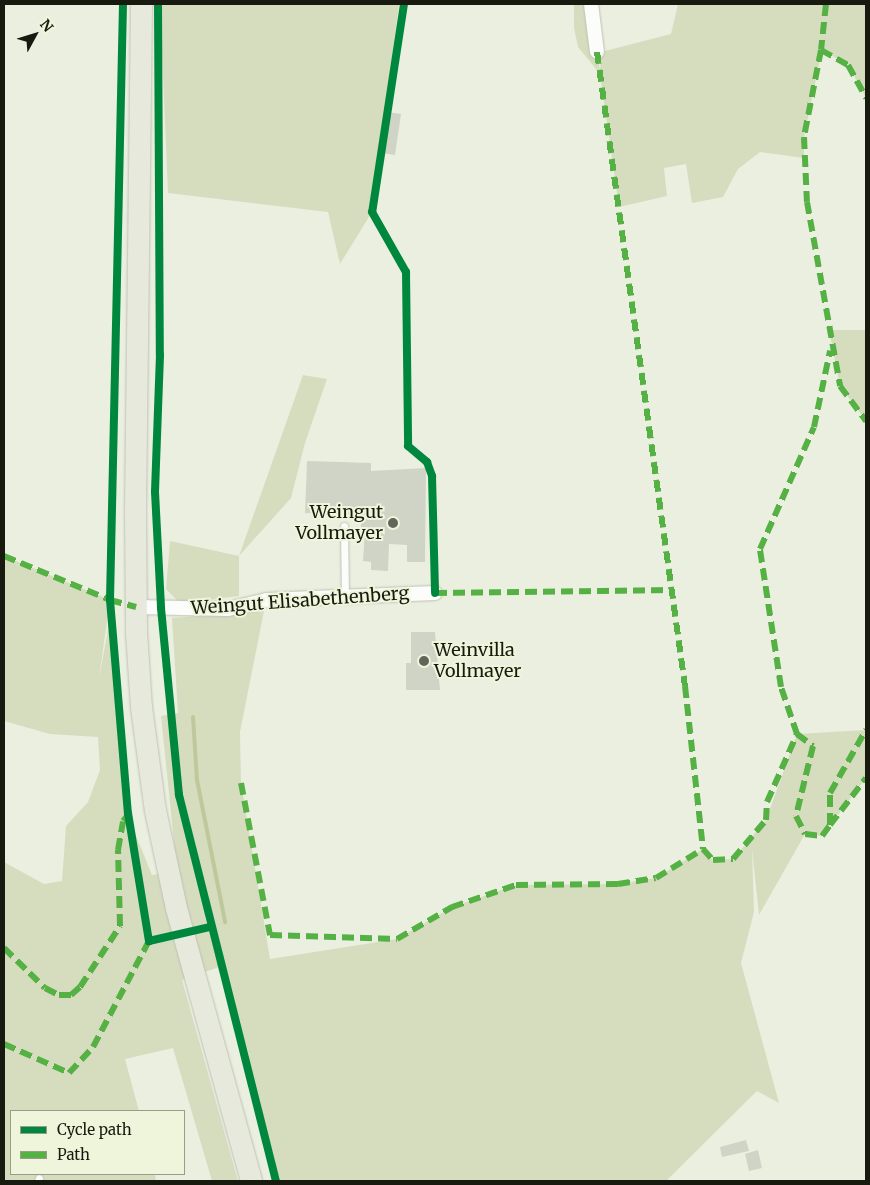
<!DOCTYPE html>
<html>
<head>
<meta charset="utf-8">
<style>
  body { margin:0 }
  #map { position:relative; width:870px; height:1185px; overflow:hidden; background:#ebefe0; font-family:Merriweather,serif }
  div>[style] { position:absolute }
  .green>* { inset:0; background:#d6ddbf }
  .stream>* { height:4px; margin:-2px; padding:0 2px; transform-origin:2px; border-radius:2px; background:#bec99b }
  .building>* { inset:0; background:#d0d4c7 }
  .roads { filter:drop-shadow(0 0 1px #bec1b5) drop-shadow(0 0 1px #bec1b5) }
  .service>* { height:7px; margin:-3.5px; padding:0 3.5px; transform-origin:3.5px; border-radius:3.5px; background:#fcfdfa }
  .minor>* { height:14px; margin:-7px; padding:0 7px; transform-origin:7px; border-radius:7px; background:#fcfdfa }
  .primary>* { height:21px; margin:-10.5px; padding:0 10.5px; transform-origin:10.5px; border-radius:10.5px; background:#e7e9dd }
  .quiet>* { height:6px; margin-top:-3px; transform-origin:0; background:repeating-linear-gradient(90deg,#55b144 0 12px,transparent 0 18px) }
  .cycleway>* { height:8px; margin:-4px; padding:0 4px; transform-origin:4px; border-radius:4px; background:#00873e }
  .dots>* { width:14px; height:14px; translate:-50% -50%; box-sizing:border-box; border:2px solid #eef5da; border-radius:50% }
  span { translate:-50% -50%; white-space:nowrap; text-align:center; line-height:1.15; -webkit-text-stroke:4px #eef5da; paint-order:stroke }
  .poi-label { font-size:18px; color:#181a10 }
  .right { translate:-100% -50%; text-align:right }
  .left { translate:0 -50%; text-align:left }
  .street-label { font-size:18px; color:#181a10 }
  .frame { position:absolute; inset:0; border:5px solid #181a10; pointer-events:none }
  .legend { position:absolute; left:10px; top:1110px; width:175px; height:65px; box-sizing:border-box; background:#eef5da; border:1px solid #989d89; margin:0; padding:6px 9px; list-style:none; font-size:15px; color:#181a10 }
  .legend li { display:flex; align-items:center; gap:10px; height:25px }
  .legend b { width:25px; border:1px solid #989d89 }
  .north { position:absolute; left:10px; top:10px; width:50px; height:50px; -webkit-text-stroke:4px #eef5da; paint-order:stroke; rotate:51deg; font-size:14px; font-weight:700; line-height:20px; text-align:center; color:#181a10 }
  .north::after { content:''; display:block; margin:auto; width:18px; height:22px; background:#181a10; clip-path:polygon(50% 0,100% 100%,50% 72%,0 100%) }
</style>
</head>
<body>
<div id="map">
  <div class="green">
    <div style="clip-path:polygon(160px 4px,399px 4px,372px 212px,340px 264px,328px 212px,168px 193px)"></div>
    <div style="clip-path:polygon(574px 4px,591px 4px,600px 71px,601px 52px,671px 34px,678px 4px,866px 4px,866px 98px,848px 65px,822px 50px,804px 137px,804px 158px,760px 152px,738px 169px,723px 197px,692px 203px,686px 164px,664px 168px,667px 196px,619px 207px,600px 74px,578px 47px,574px 28px)"></div>
    <div style="clip-path:polygon(829px 330px,866px 330px,866px 421px,840px 386px)"></div>
    <div style="clip-path:polygon(303px 375px,327px 379px,305px 443px,291px 498px,239px 556px,239px 596px,180px 603px,166px 589px,170px 541px,239px 556px)"></div>
    <div style="clip-path:polygon(4px 556px,110px 600px,99px 678px,110px 619px,128px 816px,152px 875px,177px 871px,161px 716px,178px 713px,172px 618px,264px 611px,240px 732px,241px 783px,270px 959px,397px 939px,452px 907px,516px 885px,618px 884px,656px 878px,703px 849px,713px 860px,733px 859px,766px 820px,797px 734px,866px 730px,866px 778px,822px 836px,805px 834px,759px 915px,752px 849px,754px 912px,741px 963px,779px 1103px,757px 1091px,666px 1181px,280px 1181px,222px 966px,182px 980px,238px 1181px,212px 1181px,173px 1048px,125px 1059px,139px 1111px,11px 1111px,11px 1174px,155px 1174px,156px 1181px,4px 1181px,4px 862px,44px 884px,62px 881px,66px 826px,88px 802px,100px 770px,98px 737px,50px 734px,4px 721px)"></div>
  </div>
  <div class="stream">
    <div style="left:193px;top:717px;width:63px;rotate:86.4deg"></div>
    <div style="left:197px;top:780px;width:145px;rotate:78.8deg"></div>
  </div>
  <div class="building">
    <div style="clip-path:polygon(388px 112px,401px 114px,395px 155px,382px 153px)"></div>
    <div style="clip-path:polygon(307px 461px,371px 463px,371px 471px,426px 468px,425px 562px,407px 562px,407px 545px,389px 544px,388px 571px,371px 570px,371px 562px,363px 561px,365px 530px,361px 530px,361px 515px,305px 513px)"></div>
    <div style="clip-path:polygon(411px 632px,435px 632px,440px 690px,406px 690px,406px 663px,411px 663px)"></div>
    <div style="clip-path:polygon(746px 1140px,749px 1151px,722px 1157px,720px 1147px)"></div>
    <div style="clip-path:polygon(758px 1150px,762px 1168px,749px 1171px,745px 1154px)"></div>
  </div>
  <div class="roads">
    <div class="service">
      <div style="left:344px;top:526px;width:71px;rotate:89.2deg"></div>
      <div style="left:38px;top:1181px;width:3px;rotate:-72deg"></div>
    </div>
    <div class="minor">
      <div style="left:591px;top:4px;width:48px;rotate:82.9deg"></div>
      <div style="left:136px;top:607px;width:92px;rotate:1.2deg"></div>
      <div style="left:228px;top:609px;width:39px;rotate:-13deg"></div>
      <div style="left:266px;top:600px;width:169px;rotate:-2.4deg"></div>
    </div>
    <div class="primary">
      <div style="left:141px;top:4px;width:509px;rotate:90.68deg"></div>
      <div style="left:135px;top:513px;width:119px;rotate:89.5deg"></div>
      <div style="left:136px;top:632px;width:75px;rotate:86.2deg"></div>
      <div style="left:141px;top:707px;width:104px;rotate:82.3deg"></div>
      <div style="left:155px;top:810px;width:100px;rotate:77.9deg"></div>
      <div style="left:176px;top:908px;width:283px;rotate:74.6deg"></div>
    </div>
  </div>
  <div class="quiet">
    <div style="left:826px;top:4px;width:46px;rotate:96.2deg"></div>
    <div style="left:821px;top:50px;width:89px;rotate:101.1deg"></div>
    <div style="left:804px;top:137px;width:65px;rotate:87.4deg"></div>
    <div style="left:807px;top:202px;width:187px;rotate:79.8deg"></div>
    <div style="left:840px;top:386px;width:44px;rotate:53.4deg"></div>
    <div style="left:821px;top:50px;width:31px;rotate:29deg"></div>
    <div style="left:848px;top:65px;width:38px;rotate:61deg"></div>
    <div style="left:597px;top:52px;width:640px;rotate:82.1deg"></div>
    <div style="left:685px;top:686px;width:164px;rotate:83.7deg"></div>
    <div style="left:703px;top:849px;width:15px;rotate:48deg"></div>
    <div style="left:713px;top:860px;width:20px;rotate:-3deg"></div>
    <div style="left:733px;top:859px;width:51px;rotate:-49.8deg"></div>
    <div style="left:766px;top:820px;width:18px;rotate:-87deg"></div>
    <div style="left:767px;top:802px;width:74px;rotate:-66.2deg"></div>
    <div style="left:797px;top:734px;width:20px;rotate:37deg"></div>
    <div style="left:813px;top:746px;width:72px;rotate:103.7deg"></div>
    <div style="left:796px;top:816px;width:20px;rotate:63deg"></div>
    <div style="left:805px;top:834px;width:17px;rotate:7deg"></div>
    <div style="left:822px;top:836px;width:14px;rotate:-54deg"></div>
    <div style="left:830px;top:825px;width:32px;rotate:-90deg"></div>
    <div style="left:830px;top:793px;width:73px;rotate:-60.3deg"></div>
    <div style="left:4px;top:556px;width:115px;rotate:22.5deg"></div>
    <div style="left:110px;top:600px;width:27px;rotate:15deg"></div>
    <div style="left:435px;top:590px;width:3px;rotate:90deg"></div>
    <div style="left:435px;top:593px;width:236px;rotate:-0.7deg"></div>
    <div style="left:797px;top:734px;width:50px;rotate:-108.8deg"></div>
    <div style="left:781px;top:687px;width:140px;rotate:-98.7deg"></div>
    <div style="left:760px;top:549px;width:133px;rotate:-66.1deg"></div>
    <div style="left:814px;top:427px;width:78px;rotate:-78.1deg"></div>
    <div style="left:241px;top:783px;width:155px;rotate:79.2deg"></div>
    <div style="left:270px;top:935px;width:127px;rotate:1.8deg"></div>
    <div style="left:397px;top:939px;width:64px;rotate:-30.2deg"></div>
    <div style="left:452px;top:907px;width:68px;rotate:-19deg"></div>
    <div style="left:516px;top:885px;width:102px;rotate:-0.6deg"></div>
    <div style="left:618px;top:884px;width:38px;rotate:-9deg"></div>
    <div style="left:656px;top:878px;width:55px;rotate:-31.7deg"></div>
    <div style="left:830px;top:825px;width:59px;rotate:-52.5deg"></div>
    <div style="left:4px;top:948px;width:57px;rotate:44.3deg"></div>
    <div style="left:45px;top:988px;width:16px;rotate:27deg"></div>
    <div style="left:59px;top:995px;width:12px"></div>
    <div style="left:71px;top:995px;width:12px;rotate:-42deg"></div>
    <div style="left:80px;top:987px;width:73px;rotate:-56.7deg"></div>
    <div style="left:120px;top:926px;width:76px;rotate:-91.5deg"></div>
    <div style="left:118px;top:850px;width:29px;rotate:-80deg"></div>
    <div style="left:123px;top:821px;width:8px;rotate:-50deg"></div>
    <div style="left:4px;top:1044px;width:71px;rotate:24deg"></div>
    <div style="left:69px;top:1073px;width:35px;rotate:-47deg"></div>
    <div style="left:93px;top:1047px;width:120px;rotate:-62.2deg"></div>
  </div>
  <div class="cycleway">
    <div style="left:123px;top:4px;width:596px;rotate:91.25deg"></div>
    <div style="left:110px;top:600px;width:214px;rotate:85.2deg"></div>
    <div style="left:128px;top:813px;width:130px;rotate:80.7deg"></div>
    <div style="left:149px;top:941px;width:63px;rotate:-12.9deg"></div>
    <div style="left:158px;top:4px;width:351px;rotate:89.7deg"></div>
    <div style="left:160px;top:355px;width:137px;rotate:92.1deg"></div>
    <div style="left:155px;top:492px;width:116px;rotate:87deg"></div>
    <div style="left:161px;top:608px;width:188px;rotate:84.5deg"></div>
    <div style="left:179px;top:795px;width:398px;rotate:75.9deg"></div>
    <div style="left:404px;top:4px;width:210px;rotate:98.7deg"></div>
    <div style="left:372px;top:212px;width:69px;rotate:60.5deg"></div>
    <div style="left:406px;top:272px;width:174px;rotate:89.3deg"></div>
    <div style="left:408px;top:446px;width:25px;rotate:40deg"></div>
    <div style="left:427px;top:462px;width:15px;rotate:70deg"></div>
    <div style="left:432px;top:476px;width:117px;rotate:88.5deg"></div>
  </div>
  <div class="dots">
    <div style="left:393px;top:523px;background:#626559"></div>
    <div style="left:424px;top:661px;background:#626559"></div>
  </div>
  <div class="poi-label">
    <span class="right" style="left:383px;top:523px">Weingut<br>Vollmayer</span>
    <span class="left" style="left:434px;top:661px">Weinvilla<br>Vollmayer</span>
  </div>
  <div class="street-label">
    <span style="left:300px;top:601px;rotate:-4deg">Weingut Elisabethenberg</span>
  </div>
  <div class="frame"></div>
  <ul class="legend">
  <li><b style="height:6px;background:#00873e"></b>Cycle path</li>
  <li><b style="height:6px;background:#55b144"></b>Path</li>
  </ul>
  <div class="north">N</div>
</div>
</body>
</html>
